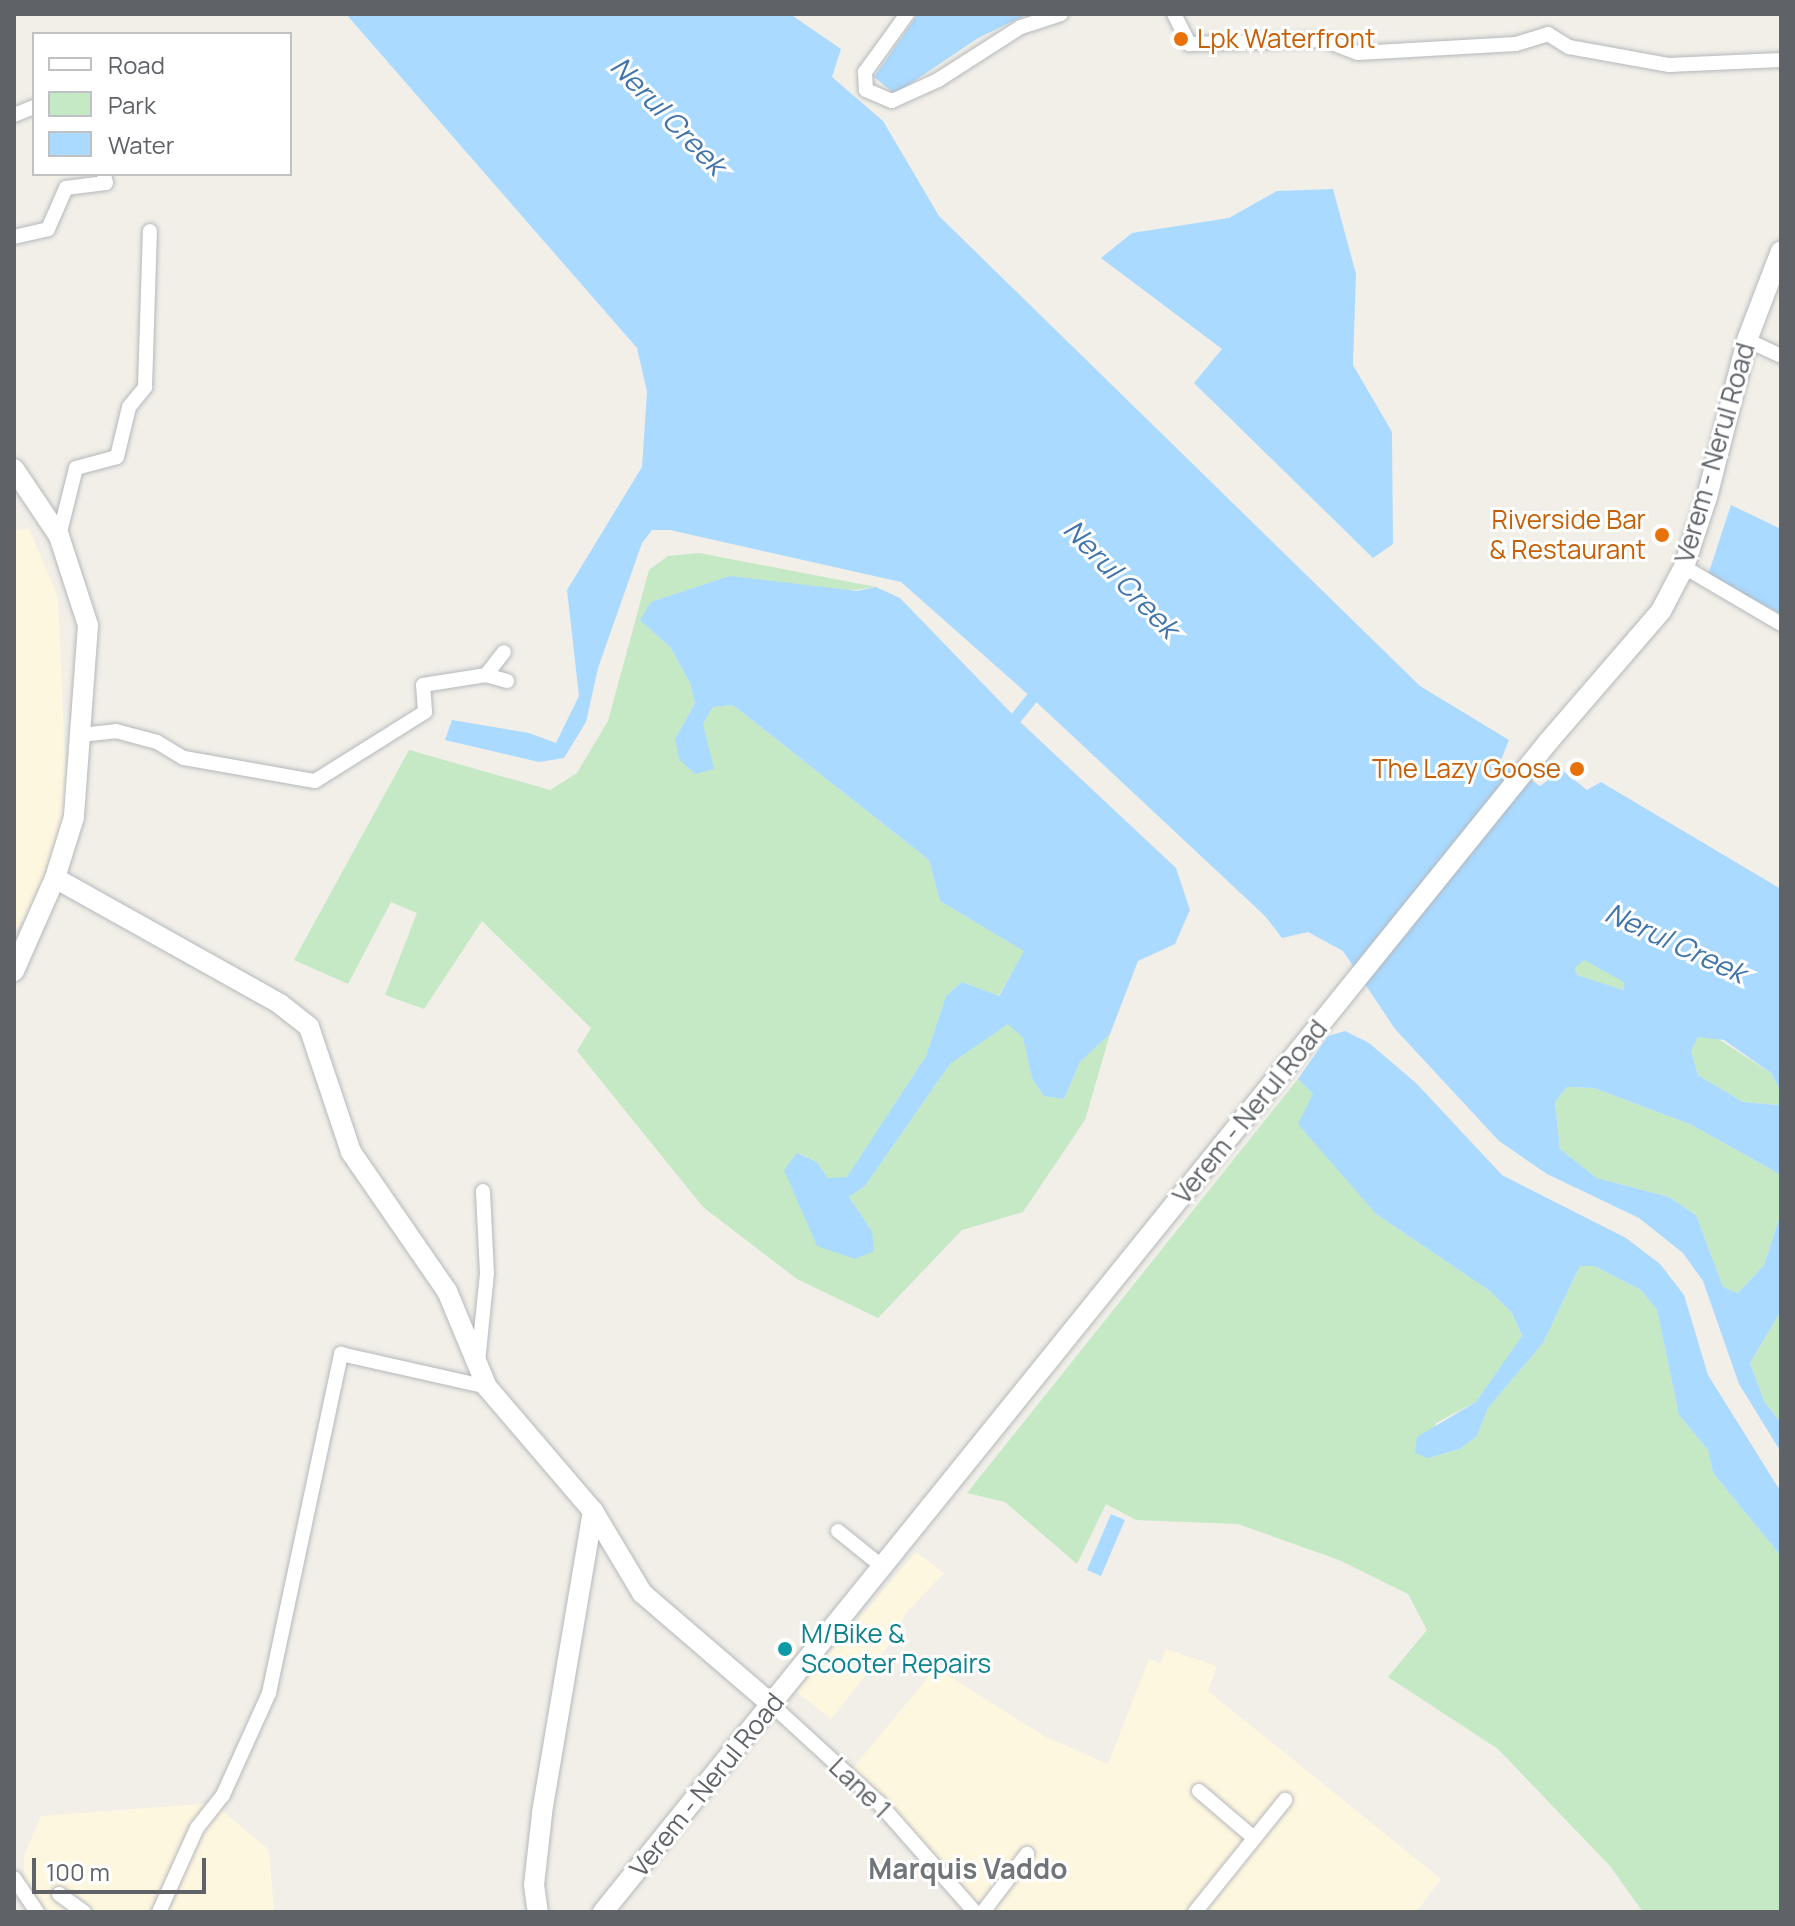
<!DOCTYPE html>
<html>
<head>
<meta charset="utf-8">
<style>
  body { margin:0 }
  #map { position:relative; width:1795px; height:1926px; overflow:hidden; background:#f1efe8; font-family:Manrope,sans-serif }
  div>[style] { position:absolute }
  .commercial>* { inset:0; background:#fef7e0 }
  .green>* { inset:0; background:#c5e8c5 }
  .water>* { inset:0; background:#aadaff }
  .canal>* { height:12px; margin:-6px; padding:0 6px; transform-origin:6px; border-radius:6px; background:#aadaff }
  .roads { filter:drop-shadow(0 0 2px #b5b8bc) drop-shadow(0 0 2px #b5b8bc) }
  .street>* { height:14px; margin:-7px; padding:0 7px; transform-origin:7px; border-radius:7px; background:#fff }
  .secondary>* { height:20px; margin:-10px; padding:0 10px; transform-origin:10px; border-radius:10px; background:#fff }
  .dots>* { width:22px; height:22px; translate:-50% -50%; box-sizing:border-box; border:4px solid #fff; border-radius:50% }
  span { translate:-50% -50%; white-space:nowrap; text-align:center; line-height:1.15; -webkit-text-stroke:6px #fff; paint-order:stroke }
  .food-label { font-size:26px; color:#c56008 }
  .left { translate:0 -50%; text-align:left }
  .right { translate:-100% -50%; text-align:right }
  .street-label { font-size:26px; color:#5f6368 }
  .culture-label { font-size:26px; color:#0d838f }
  .water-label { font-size:28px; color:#4174aa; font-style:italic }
  .neighbourhood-label { font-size:28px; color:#70757a; font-weight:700 }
  .frame { position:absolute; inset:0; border:16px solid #5f6368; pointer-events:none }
  .legend { position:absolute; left:32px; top:32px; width:260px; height:144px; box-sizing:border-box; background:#fff; border:2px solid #bfc1c3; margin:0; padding:10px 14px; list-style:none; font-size:24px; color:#5f6368 }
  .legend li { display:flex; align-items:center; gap:16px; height:40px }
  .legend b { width:40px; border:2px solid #bfc1c3 }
  .scale { position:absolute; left:32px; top:1858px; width:174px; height:36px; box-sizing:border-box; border:4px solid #5f6368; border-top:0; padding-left:10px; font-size:24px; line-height:28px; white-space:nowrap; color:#5f6368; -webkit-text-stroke:6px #fff; paint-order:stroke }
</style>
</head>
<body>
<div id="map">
  <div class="commercial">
    <div style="clip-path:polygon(29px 529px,58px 597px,67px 807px,36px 901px,14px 933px,14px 530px)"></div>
    <div style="clip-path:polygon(916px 1552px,944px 1573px,906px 1613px,892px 1641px,831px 1719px,796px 1692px)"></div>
    <div style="clip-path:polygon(1166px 1649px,1217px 1666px,1208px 1691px,1441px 1879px,1416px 1912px,983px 1912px,852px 1769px,936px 1668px,1046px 1737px,1108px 1764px,1149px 1659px,1161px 1664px)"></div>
    <div style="clip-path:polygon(213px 1803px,269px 1850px,274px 1912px,25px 1912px,24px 1856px,41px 1816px)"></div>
  </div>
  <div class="green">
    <div style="clip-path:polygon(699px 553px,876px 587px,641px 620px,670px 647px,690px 683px,695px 703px,675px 739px,703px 724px,713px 707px,733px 705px,929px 860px,940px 901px,1025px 951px,998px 996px,962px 982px,946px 996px,926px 1056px,847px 1178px,828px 1178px,817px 1162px,798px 1153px,872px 1231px,849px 1197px,865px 1186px,950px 1064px,1008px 1023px,1023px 1037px,1032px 1078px,1044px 1096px,1064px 1099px,1080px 1062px,1110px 1034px,1085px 1120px,1023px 1212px,962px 1230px,878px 1318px,797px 1279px,703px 1207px,577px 1051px,591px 1028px,482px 921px,424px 1009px,385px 995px,417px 913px,391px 902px,348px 984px,294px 960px,409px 750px,550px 790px,577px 773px,608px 721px,649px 570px,668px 556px)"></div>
    <div style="clip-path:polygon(1584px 959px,1625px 982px,1622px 990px,1577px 975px,1575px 968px)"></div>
    <div style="clip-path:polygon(1712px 1035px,1771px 1073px,1781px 1092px,1779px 1105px,1743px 1102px,1698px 1075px,1691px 1051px,1698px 1037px)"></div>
    <div style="clip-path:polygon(1298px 1079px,1313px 1094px,1376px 1214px,1490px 1291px,1512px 1313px,1522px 1337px,1476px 1402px,1436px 1423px,1428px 1458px,1460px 1449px,1477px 1436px,1488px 1408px,1543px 1343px,1580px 1266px,1594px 1266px,1641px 1290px,1657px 1310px,1679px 1415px,1708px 1450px,1713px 1473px,1781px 1556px,1781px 1912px,1643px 1912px,1610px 1866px,1498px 1749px,1388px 1677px,1427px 1630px,1408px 1594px,1339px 1560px,1238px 1524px,1136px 1520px,1106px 1504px,1077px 1564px,1005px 1502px,967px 1493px)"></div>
    <div style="clip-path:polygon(1567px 1087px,1594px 1088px,1692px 1125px,1781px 1175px,1781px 1213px,1764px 1265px,1738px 1293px,1723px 1287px,1696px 1215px,1669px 1197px,1597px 1178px,1560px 1149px,1555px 1102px)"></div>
    <div style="clip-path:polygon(1781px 1311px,1781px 1423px,1764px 1401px,1750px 1363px)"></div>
  </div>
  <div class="water">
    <div style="clip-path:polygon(evenodd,346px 14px,790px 14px,841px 49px,832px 77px,883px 121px,939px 216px,1420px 686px,1509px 740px,1501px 760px,1540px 786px,1562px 770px,1587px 790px,1601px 782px,1781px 889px,1781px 1092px,1771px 1073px,1724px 1040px,1698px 1037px,1691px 1051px,1698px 1075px,1743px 1102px,1778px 1105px,1781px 1097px,1781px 1175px,1692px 1125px,1594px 1088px,1567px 1087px,1555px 1102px,1560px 1149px,1597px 1178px,1669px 1197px,1696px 1215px,1723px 1287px,1738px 1293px,1764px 1265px,1781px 1213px,1781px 1311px,1750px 1363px,1764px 1401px,1781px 1423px,1781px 1452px,1739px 1384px,1703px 1281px,1683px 1253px,1639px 1218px,1547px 1174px,1499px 1141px,1395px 1029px,1343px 951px,1308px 932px,1282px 938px,1265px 916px,1032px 698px,901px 582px,670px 530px,652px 530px,642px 543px,598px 668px,586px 722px,564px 758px,539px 762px,445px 740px,452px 720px,529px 733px,556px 743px,579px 696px,567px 590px,642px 467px,647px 392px,637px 348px,346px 14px,1584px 960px,1624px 982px,1623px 990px,1577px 975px,1575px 968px,1584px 960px)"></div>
    <div style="clip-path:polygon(918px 14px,1028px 14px,978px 38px,895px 94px,874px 77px)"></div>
    <div style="clip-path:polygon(1333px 189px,1356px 274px,1353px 365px,1392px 432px,1393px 544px,1373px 558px,1194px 383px,1222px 349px,1101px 258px,1132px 233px,1229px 218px,1277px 191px)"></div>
    <div style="clip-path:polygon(1731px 505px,1781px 529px,1781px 614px,1708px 575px)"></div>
    <div style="clip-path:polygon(730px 576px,857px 591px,876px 587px,900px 598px,1016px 718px,1176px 868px,1190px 910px,1175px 944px,1138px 961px,1110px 1034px,1080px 1062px,1064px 1099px,1044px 1096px,1032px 1078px,1023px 1038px,1008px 1024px,950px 1064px,865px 1186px,849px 1197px,872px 1231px,874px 1251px,855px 1259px,817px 1246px,784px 1170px,797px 1153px,817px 1162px,828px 1178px,847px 1177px,926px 1056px,946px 996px,962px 982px,999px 996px,1024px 951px,940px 901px,929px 860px,733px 705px,713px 707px,703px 724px,714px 769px,695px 774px,679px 759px,675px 739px,695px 703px,690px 683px,670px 647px,640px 620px,651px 602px)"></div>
    <div style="clip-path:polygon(1345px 1031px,1369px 1043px,1416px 1083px,1502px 1175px,1626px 1238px,1660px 1264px,1684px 1295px,1708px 1375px,1781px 1492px,1781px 1556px,1713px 1473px,1708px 1450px,1679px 1415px,1657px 1310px,1641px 1290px,1594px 1266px,1580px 1266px,1543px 1343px,1488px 1408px,1477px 1436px,1460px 1449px,1428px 1458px,1415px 1453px,1417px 1437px,1476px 1402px,1522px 1336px,1512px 1313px,1490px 1291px,1376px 1214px,1298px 1124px,1313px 1094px,1298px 1079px,1328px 1036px)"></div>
    <div style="clip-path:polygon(1111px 1514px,1125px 1520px,1101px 1576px,1087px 1570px)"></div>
  </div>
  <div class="canal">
    <div style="left:1016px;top:718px;width:26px;rotate:-51deg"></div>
  </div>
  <div class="roads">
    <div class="street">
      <div style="left:907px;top:14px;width:72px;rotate:125.9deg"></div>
      <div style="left:865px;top:72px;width:18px;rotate:87deg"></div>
      <div style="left:866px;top:90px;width:28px;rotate:23deg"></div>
      <div style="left:892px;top:101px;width:51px;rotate:-24.5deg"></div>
      <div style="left:938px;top:80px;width:98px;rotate:-32.6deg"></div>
      <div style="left:1021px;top:27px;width:42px;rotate:-18deg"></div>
      <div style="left:1174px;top:14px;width:34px;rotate:63deg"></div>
      <div style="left:1189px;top:44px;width:135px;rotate:-1.7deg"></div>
      <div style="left:1324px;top:40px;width:36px;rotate:21deg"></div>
      <div style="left:1358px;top:53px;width:158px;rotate:-3.3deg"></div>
      <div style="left:1516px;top:44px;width:34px;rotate:-17deg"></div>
      <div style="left:1548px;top:34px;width:25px;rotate:32deg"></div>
      <div style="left:1569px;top:47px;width:102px;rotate:10.2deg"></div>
      <div style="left:1669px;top:65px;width:112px;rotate:-2.6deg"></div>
      <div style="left:14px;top:115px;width:22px;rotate:-22deg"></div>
      <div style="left:14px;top:237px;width:35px;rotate:-13deg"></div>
      <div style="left:48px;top:229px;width:45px;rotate:-66.3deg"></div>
      <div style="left:66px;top:188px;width:40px;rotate:-7.1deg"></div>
      <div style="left:106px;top:183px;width:9px;rotate:-103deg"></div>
      <div style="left:1747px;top:340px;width:38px;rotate:25deg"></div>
      <div style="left:59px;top:536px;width:70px;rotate:-76deg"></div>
      <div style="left:76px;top:468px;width:42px;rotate:-15deg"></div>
      <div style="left:117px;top:457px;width:51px;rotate:-76.5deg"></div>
      <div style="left:129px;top:407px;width:26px;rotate:-51deg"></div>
      <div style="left:145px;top:387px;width:156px;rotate:-88.2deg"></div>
      <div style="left:1684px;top:567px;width:113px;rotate:30.4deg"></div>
      <div style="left:486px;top:675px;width:22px;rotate:16deg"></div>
      <div style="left:80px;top:735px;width:36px;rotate:-6deg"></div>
      <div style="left:116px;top:731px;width:42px;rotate:15deg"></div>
      <div style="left:157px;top:742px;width:31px;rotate:31deg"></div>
      <div style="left:184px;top:758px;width:133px;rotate:10deg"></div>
      <div style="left:315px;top:781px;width:130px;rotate:-32.1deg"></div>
      <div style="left:425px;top:712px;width:27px;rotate:-94deg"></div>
      <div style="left:423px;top:685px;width:64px;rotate:-9deg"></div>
      <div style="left:486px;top:675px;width:29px;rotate:-52deg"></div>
      <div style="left:478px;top:1362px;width:88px;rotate:-84.2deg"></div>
      <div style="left:487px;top:1274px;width:83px;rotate:-92.8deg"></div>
      <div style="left:838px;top:1531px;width:59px;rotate:38.8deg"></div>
      <div style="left:772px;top:1705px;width:144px;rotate:42.5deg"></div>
      <div style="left:878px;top:1802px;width:147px;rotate:48.6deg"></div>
      <div style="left:1199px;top:1791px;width:72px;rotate:40.5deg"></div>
      <div style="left:14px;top:1878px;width:41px;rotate:55.9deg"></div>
      <div style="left:59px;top:1894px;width:31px;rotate:36deg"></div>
      <div style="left:159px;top:1912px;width:92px;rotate:-65.7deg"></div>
      <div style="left:197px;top:1828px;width:42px;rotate:-51.8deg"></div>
      <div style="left:223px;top:1795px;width:112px;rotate:-65.7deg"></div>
      <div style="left:269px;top:1693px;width:347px;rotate:-78deg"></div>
      <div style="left:341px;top:1354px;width:150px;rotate:12.7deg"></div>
      <div style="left:983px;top:1912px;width:73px;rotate:-52.8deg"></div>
      <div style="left:1195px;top:1912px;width:144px;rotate:-51.2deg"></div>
    </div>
    <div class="secondary">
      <div style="left:14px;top:469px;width:81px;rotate:56.1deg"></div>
      <div style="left:59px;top:536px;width:94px;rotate:72deg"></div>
      <div style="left:88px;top:625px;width:193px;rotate:94.2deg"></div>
      <div style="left:74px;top:817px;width:64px;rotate:107.3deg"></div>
      <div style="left:55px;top:878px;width:102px;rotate:113.8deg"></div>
      <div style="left:55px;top:878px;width:258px;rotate:29.2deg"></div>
      <div style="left:280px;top:1004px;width:37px;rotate:38deg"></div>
      <div style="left:309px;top:1027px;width:132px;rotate:71.4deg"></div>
      <div style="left:351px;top:1152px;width:169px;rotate:55.4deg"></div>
      <div style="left:447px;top:1291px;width:104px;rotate:67.4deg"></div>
      <div style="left:487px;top:1387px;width:163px;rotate:49.5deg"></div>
      <div style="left:593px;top:1511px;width:307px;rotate:99.6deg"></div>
      <div style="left:542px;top:1814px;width:71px;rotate:96.4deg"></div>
      <div style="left:534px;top:1885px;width:27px;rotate:82deg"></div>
      <div style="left:593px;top:1511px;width:96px;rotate:59.1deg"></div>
      <div style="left:642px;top:1593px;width:172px;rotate:40.7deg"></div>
      <div style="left:603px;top:1912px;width:1504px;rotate:-51.07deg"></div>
      <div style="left:1548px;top:742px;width:173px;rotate:-49.2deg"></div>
      <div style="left:1661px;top:611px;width:50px;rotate:-62.4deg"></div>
      <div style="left:1684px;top:567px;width:74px;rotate:-71.8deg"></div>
      <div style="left:1707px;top:497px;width:162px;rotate:-75.7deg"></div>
      <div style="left:1747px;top:340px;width:95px;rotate:-69.1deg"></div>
    </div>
  </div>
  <div class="dots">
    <div style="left:1181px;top:39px;background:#e8710a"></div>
    <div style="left:1662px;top:535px;background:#e8710a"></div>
    <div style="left:1577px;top:769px;background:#e8710a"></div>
    <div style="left:785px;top:1649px;background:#0f9aa8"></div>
  </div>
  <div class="food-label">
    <span class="left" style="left:1197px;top:39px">Lpk Waterfront</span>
    <span class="right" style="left:1646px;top:535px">Riverside Bar<br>&amp; Restaurant</span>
    <span class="right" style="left:1561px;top:769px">The Lazy Goose</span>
  </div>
  <div class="street-label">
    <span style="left:1715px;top:453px;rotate:-74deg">Verem - Nerul Road</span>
    <span style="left:1250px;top:1112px;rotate:-51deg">Verem - Nerul Road</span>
    <span style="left:707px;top:1785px;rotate:-51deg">Verem - Nerul Road</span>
    <span style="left:860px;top:1788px;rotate:44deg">Lane 1</span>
  </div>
  <div class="culture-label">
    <span class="left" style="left:801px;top:1649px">M/Bike &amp;<br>Scooter Repairs</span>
  </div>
  <div class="water-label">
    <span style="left:669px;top:115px;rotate:46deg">Nerul Creek</span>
    <span style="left:1122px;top:578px;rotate:46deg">Nerul Creek</span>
    <span style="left:1676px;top:942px;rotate:25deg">Nerul Creek</span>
  </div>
  <div class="neighbourhood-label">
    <span style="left:968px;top:1868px">Marquis Vaddo</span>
  </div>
  <div class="frame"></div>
  <ul class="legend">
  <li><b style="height:10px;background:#fff"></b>Road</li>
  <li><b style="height:22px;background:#c5e8c5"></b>Park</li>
  <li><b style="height:22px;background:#aadaff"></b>Water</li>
  </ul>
  <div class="scale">100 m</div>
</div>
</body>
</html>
